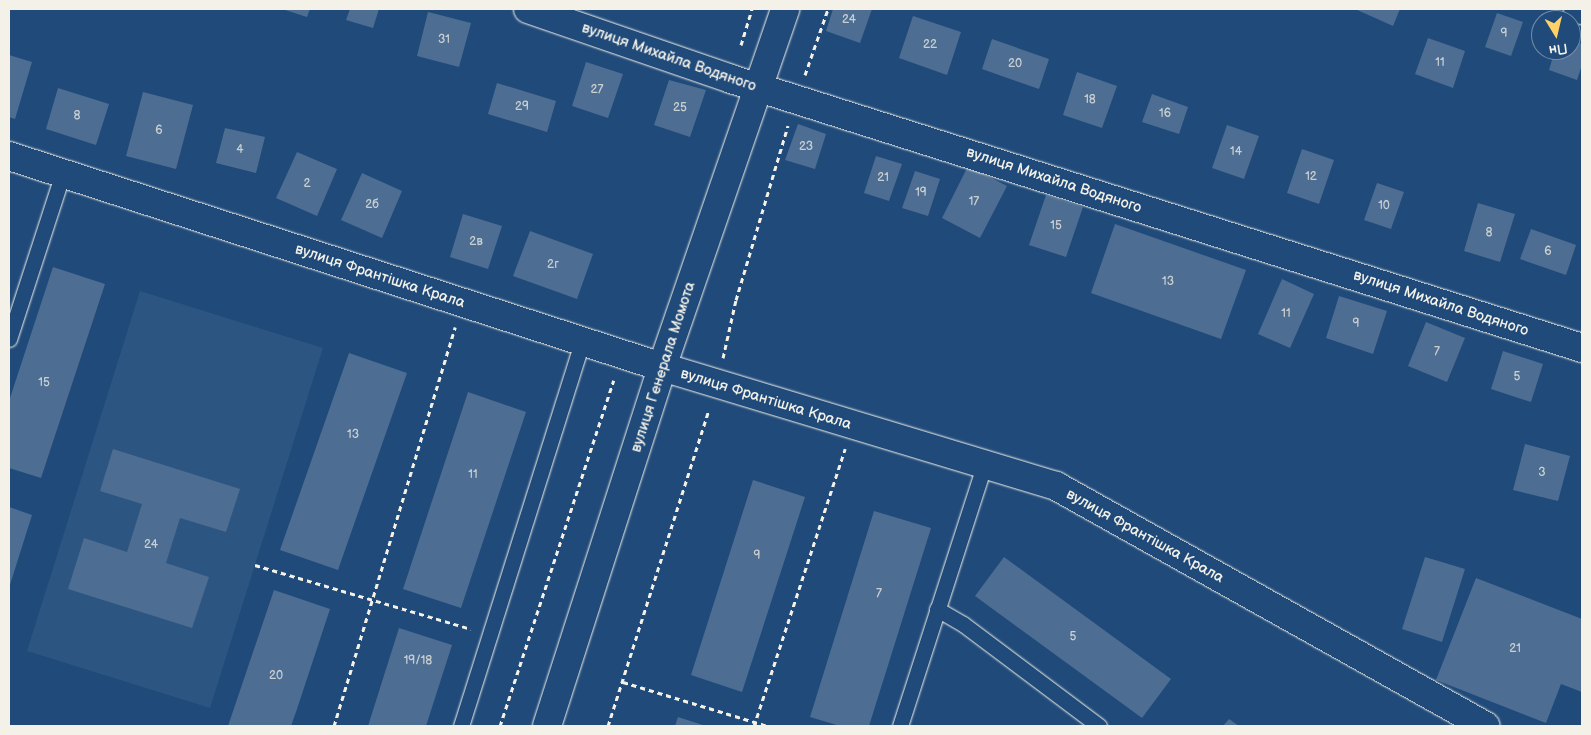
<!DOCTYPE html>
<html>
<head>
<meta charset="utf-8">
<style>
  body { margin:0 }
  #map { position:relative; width:1591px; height:735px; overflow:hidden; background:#1f4a7a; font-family:"Balsamiq Sans",sans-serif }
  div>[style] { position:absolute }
  .built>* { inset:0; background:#2d5581 }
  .building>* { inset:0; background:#4d6e92 }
  .path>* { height:3px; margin-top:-1.5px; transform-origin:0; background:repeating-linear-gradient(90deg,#f4f1e8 0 5px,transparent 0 9px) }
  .roads { filter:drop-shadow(0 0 1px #f4f1e8) drop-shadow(0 0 1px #f4f1e8) }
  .lane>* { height:15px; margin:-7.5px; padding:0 7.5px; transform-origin:7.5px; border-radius:7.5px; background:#1f4a7a }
  .street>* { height:28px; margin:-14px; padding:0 14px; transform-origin:14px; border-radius:14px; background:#1f4a7a }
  span { translate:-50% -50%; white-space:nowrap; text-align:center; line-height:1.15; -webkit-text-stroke:4px #1f4a7a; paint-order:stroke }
  .number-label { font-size:12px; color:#cad0d2 }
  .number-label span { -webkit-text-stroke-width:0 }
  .street-label { font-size:15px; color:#f4f1e8 }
  .frame { position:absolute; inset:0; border:10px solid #f4f1e8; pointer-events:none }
  .north { position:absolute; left:1531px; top:10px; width:50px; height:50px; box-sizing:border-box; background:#1f4a7a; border:1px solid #748da6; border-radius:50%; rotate:171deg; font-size:14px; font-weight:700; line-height:20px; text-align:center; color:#f4f1e8 }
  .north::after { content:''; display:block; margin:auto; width:18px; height:22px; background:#ffd166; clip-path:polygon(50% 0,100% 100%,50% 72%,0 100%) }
</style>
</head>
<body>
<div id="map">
  <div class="built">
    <div style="clip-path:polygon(140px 291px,323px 348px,210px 708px,27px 651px)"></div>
  </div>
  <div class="building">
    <div style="clip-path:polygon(282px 9px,310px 9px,307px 17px)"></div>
    <div style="clip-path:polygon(350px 9px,379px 9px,373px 28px,346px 20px)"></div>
    <div style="clip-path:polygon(833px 9px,872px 9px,860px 43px,826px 31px)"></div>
    <div style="clip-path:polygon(1355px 9px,1400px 9px,1393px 26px)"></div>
    <div style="clip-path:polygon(428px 12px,471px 23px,459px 67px,417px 56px)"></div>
    <div style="clip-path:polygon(1497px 13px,1523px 22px,1511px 56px,1485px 47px)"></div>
    <div style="clip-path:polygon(913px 16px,961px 32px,947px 75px,899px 58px)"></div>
    <div style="clip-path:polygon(1428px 38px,1465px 51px,1453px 88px,1415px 74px)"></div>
    <div style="clip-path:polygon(992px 39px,1049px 59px,1039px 89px,982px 69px)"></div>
    <div style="clip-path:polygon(1571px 40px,1582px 44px,1582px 65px,1577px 80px,1549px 70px,1555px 50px,1571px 50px)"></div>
    <div style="clip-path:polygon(9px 55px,32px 62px,15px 119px,9px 117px)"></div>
    <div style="clip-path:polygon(586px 62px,623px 74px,608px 118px,572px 106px)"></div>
    <div style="clip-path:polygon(1077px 72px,1117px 86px,1102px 128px,1063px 115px)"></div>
    <div style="clip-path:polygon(669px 80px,706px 90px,690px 137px,654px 125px)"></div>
    <div style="clip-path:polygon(497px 83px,556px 101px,547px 132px,488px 114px)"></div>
    <div style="clip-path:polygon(58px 88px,109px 104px,96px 145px,46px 129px)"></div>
    <div style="clip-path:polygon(143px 92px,193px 105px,176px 169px,126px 156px)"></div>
    <div style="clip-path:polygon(1152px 94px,1188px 107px,1179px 134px,1142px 122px)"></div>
    <div style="clip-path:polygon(798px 124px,826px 134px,815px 169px,785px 160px)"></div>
    <div style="clip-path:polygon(1227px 125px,1259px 136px,1244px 179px,1212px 168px)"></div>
    <div style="clip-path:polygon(225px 128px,265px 137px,256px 173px,216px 163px)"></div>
    <div style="clip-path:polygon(1302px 149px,1334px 160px,1319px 204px,1287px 193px)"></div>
    <div style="clip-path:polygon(297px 152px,337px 169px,317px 216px,276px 198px)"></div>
    <div style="clip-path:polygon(876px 156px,902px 164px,889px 201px,864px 193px)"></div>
    <div style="clip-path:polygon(968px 166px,1007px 186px,980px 238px,942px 218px)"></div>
    <div style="clip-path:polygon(915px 171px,940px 179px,928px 216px,902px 208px)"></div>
    <div style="clip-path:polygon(362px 173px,402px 191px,382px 238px,341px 220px)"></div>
    <div style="clip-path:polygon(1377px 183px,1404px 192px,1391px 229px,1364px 220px)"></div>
    <div style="clip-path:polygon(1046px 195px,1083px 207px,1066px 257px,1029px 245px)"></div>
    <div style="clip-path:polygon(1478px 203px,1515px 214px,1500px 262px,1464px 251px)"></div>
    <div style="clip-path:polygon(463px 214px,502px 226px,488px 269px,450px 257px)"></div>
    <div style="clip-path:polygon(1115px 224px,1246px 270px,1221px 339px,1091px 293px)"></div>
    <div style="clip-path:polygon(1531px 229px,1576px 245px,1566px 275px,1520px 259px)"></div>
    <div style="clip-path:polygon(530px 231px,593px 254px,577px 299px,513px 276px)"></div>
    <div style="clip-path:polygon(53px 267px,105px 284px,41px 478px,9px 468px,9px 401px)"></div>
    <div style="clip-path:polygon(1282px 279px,1314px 294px,1290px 348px,1258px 334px)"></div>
    <div style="clip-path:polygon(1339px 296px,1387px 311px,1373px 354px,1326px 338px)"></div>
    <div style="clip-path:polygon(1426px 322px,1465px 338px,1447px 382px,1408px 366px)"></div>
    <div style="clip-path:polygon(1503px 351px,1543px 364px,1531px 402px,1491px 389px)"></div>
    <div style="clip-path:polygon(349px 353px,407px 373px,338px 570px,280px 550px)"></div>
    <div style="clip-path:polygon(468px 392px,526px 412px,461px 608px,403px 589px)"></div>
    <div style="clip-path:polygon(1525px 444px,1570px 456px,1558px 501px,1513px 490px)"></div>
    <div style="clip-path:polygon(113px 449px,240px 489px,226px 532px,180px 518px,166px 563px,209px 577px,192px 628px,68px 589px,84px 538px,127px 552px,142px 504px,100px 491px)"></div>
    <div style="clip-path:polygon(753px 480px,805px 497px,742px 692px,691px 675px)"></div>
    <div style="clip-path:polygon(9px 507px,32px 515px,9px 588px)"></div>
    <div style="clip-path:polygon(874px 511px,931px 528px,869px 726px,840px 726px,810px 717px)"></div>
    <div style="clip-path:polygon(1004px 557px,1171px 679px,1142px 718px,975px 596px)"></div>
    <div style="clip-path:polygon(1425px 557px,1465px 569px,1442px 642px,1402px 629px)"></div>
    <div style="clip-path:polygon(1476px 578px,1582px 619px,1582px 692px,1561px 684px,1546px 723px,1436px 680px)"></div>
    <div style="clip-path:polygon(274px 590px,330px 609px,296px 712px,291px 726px,228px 726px)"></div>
    <div style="clip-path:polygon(399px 628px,452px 645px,426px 726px,368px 726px)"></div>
    <div style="clip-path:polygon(678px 717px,706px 726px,675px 726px)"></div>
    <div style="clip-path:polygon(1229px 719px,1239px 726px,1223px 726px)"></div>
  </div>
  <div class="path">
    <div style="left:741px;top:45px;width:38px;rotate:-73deg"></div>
    <div style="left:805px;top:75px;width:70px;rotate:-70.8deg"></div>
    <div style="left:723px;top:358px;width:59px;rotate:-77.4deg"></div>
    <div style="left:736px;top:300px;width:182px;rotate:-73.4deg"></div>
    <div style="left:255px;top:565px;width:225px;rotate:16.5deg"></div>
    <div style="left:623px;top:682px;width:152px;rotate:16.9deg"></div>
    <div style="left:334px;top:726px;width:417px;rotate:-73.1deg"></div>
    <div style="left:500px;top:726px;width:364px;rotate:-71.8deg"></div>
    <div style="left:608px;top:726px;width:332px;rotate:-72.3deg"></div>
    <div style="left:754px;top:726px;width:292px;rotate:-71.8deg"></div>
  </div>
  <div class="roads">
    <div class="lane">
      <div style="left:9px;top:339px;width:175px;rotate:-72deg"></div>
      <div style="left:937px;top:609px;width:30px;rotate:30deg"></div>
      <div style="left:963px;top:624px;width:170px;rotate:36.9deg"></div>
      <div style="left:461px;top:726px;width:403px;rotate:-72.5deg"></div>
      <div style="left:900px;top:726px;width:273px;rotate:-72.1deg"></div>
    </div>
    <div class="street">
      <div style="left:528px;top:9px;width:215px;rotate:19deg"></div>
      <div style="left:731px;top:79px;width:893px;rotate:17.54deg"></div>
      <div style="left:1578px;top:9px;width:4px;rotate:14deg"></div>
      <div style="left:9px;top:156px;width:686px;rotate:17.91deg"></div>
      <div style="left:662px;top:367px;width:412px;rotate:16.8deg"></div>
      <div style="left:1056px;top:486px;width:492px;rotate:29.2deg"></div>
      <div style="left:547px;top:726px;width:377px;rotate:-72.2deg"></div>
      <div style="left:662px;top:367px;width:379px;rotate:-71deg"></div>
    </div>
  </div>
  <div class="number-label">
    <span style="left:849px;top:20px">24</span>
    <span style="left:1504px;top:34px">9</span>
    <span style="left:444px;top:40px">31</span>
    <span style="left:930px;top:45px">22</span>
    <span style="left:1440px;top:63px">11</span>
    <span style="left:1015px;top:64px">20</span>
    <span style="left:597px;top:90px">27</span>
    <span style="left:1090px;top:100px">18</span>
    <span style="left:522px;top:107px">29</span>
    <span style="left:680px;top:108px">25</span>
    <span style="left:1165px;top:114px">16</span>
    <span style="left:77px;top:116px">8</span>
    <span style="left:159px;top:131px">6</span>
    <span style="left:806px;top:147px">23</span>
    <span style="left:240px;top:150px">4</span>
    <span style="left:1236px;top:152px">14</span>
    <span style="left:1311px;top:177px">12</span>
    <span style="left:883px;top:178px">21</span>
    <span style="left:307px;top:184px">2</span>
    <span style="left:921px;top:193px">19</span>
    <span style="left:974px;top:202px">17</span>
    <span style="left:372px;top:205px">2б</span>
    <span style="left:1384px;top:206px">10</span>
    <span style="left:1056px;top:226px">15</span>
    <span style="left:1489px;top:233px">8</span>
    <span style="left:476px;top:242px">2в</span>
    <span style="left:1548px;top:252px">6</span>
    <span style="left:553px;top:265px">2г</span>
    <span style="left:1168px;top:282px">13</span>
    <span style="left:1286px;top:314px">11</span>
    <span style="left:1356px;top:324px">9</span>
    <span style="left:1437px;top:352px">7</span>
    <span style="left:1517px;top:377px">5</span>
    <span style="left:44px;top:383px">15</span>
    <span style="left:353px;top:435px">13</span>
    <span style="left:1542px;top:473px">3</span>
    <span style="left:473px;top:475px">11</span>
    <span style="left:151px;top:545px">24</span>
    <span style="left:757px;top:556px">9</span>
    <span style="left:879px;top:594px">7</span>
    <span style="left:1073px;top:637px">5</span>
    <span style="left:1515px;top:649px">21</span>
    <span style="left:418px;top:661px">19/18</span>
    <span style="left:276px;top:676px">20</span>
  </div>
  <div class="street-label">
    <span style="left:669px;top:57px;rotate:19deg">вулиця Михайла Водяного</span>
    <span style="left:1054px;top:180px;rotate:18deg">вулиця Михайла Водяного</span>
    <span style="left:380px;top:276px;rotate:18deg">вулиця Франтішка Крала</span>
    <span style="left:1441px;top:303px;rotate:18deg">вулиця Михайла Водяного</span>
    <span style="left:663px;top:367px;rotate:-72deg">вулиця Генерала Момота</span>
    <span style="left:766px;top:399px;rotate:17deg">вулиця Франтішка Крала</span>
    <span style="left:1145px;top:536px;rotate:29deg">вулиця Франтішка Крала</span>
  </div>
  <div class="frame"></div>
  <div class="north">Пн</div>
</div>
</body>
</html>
